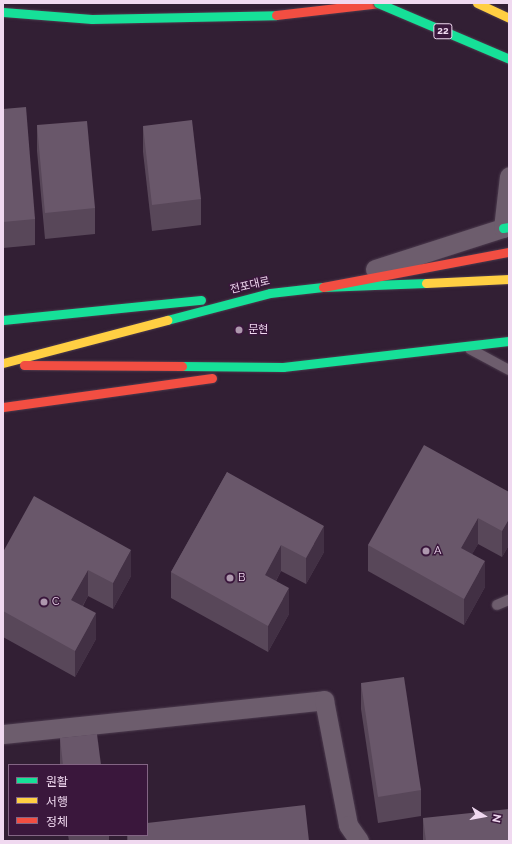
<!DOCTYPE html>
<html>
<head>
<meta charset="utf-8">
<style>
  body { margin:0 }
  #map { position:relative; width:512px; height:844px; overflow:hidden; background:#321f34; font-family:Raleway,"Noto Sans KR",sans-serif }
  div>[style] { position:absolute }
  .roads { filter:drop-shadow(0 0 1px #4c3b4e) drop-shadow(0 0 1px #4c3b4e) }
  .lane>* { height:10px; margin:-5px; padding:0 5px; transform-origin:5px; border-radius:5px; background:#6d5d6d }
  .street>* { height:19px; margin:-9.5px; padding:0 9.5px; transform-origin:9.5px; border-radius:9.5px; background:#6d5d6d }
  .fast>* { height:9px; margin:-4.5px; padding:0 4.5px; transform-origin:4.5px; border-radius:4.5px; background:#16e098 }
  .slow>* { height:9px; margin:-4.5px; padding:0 4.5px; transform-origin:4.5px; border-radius:4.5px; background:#ffcf43 }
  .jam>* { height:9px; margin:-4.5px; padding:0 4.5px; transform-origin:4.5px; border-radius:4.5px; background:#f24e42 }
  .bridges { filter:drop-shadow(0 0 1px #4c3b4e) drop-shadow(0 0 1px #4c3b4e) }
  .fast-bridge>* { height:9px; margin:-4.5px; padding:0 4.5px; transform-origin:4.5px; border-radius:4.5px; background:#16e098 }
  .wall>* { inset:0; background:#584759 }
  .shaded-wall>* { inset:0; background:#423044 }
  .building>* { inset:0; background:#69576a }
  .dots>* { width:11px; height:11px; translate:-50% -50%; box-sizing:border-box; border:2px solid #3a173c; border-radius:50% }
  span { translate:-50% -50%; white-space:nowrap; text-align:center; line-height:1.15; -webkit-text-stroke:3px #3a173c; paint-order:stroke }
  .shield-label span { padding:1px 3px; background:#3a173c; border:1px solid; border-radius:3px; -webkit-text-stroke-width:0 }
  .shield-label { font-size:10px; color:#f0d9f0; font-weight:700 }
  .street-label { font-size:11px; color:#f0d9f0 }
  .poi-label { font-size:11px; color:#f0d9f0 }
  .left { translate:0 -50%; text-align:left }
  .frame { position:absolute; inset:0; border:4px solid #f0d9f0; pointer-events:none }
  .legend { position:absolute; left:8px; top:764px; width:140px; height:72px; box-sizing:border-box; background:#3a173c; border:1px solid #836584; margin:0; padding:5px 7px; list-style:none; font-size:12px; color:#f0d9f0 }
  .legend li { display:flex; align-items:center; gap:8px; height:20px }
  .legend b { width:20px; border:1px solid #836584 }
  .north { position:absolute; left:464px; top:796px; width:40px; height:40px; -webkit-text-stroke:3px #3a173c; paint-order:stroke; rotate:101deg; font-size:11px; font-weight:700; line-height:16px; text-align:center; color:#f0d9f0 }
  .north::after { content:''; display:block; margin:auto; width:14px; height:18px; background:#f0d9f0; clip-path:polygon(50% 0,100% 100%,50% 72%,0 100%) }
</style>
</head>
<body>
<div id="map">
  <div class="roads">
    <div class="lane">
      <div style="left:470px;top:349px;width:44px;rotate:28.3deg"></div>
      <div style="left:497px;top:605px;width:13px;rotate:-23deg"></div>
    </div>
    <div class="street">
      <div style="left:375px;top:269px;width:134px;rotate:-17.8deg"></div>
      <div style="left:503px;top:228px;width:52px;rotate:-83.4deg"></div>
      <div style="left:3px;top:734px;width:323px;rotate:-6deg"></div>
      <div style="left:324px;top:700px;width:127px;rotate:79.1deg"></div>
      <div style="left:348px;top:825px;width:19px;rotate:55deg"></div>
    </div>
    <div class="fast">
      <div style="left:3px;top:12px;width:89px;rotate:4.5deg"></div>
      <div style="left:92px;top:19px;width:184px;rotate:-1.2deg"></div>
      <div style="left:503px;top:228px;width:6px;rotate:-9deg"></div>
      <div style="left:3px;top:320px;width:199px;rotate:-5.8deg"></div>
      <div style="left:167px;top:320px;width:106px;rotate:-14.7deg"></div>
      <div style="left:270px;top:293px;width:53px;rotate:-6.5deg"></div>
      <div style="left:323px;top:287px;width:103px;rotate:-2.2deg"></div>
      <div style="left:182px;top:366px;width:101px;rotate:0.6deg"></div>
      <div style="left:283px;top:367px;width:227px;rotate:-6.6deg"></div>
    </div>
    <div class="slow">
      <div style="left:477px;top:3px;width:35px;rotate:25deg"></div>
      <div style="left:426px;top:283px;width:83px;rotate:-2.8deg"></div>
      <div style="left:3px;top:363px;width:170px;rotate:-14.7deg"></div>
    </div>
    <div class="jam">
      <div style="left:276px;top:15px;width:105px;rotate:-6.6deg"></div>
      <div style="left:323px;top:287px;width:189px;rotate:-10.7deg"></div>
      <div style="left:24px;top:365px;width:158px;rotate:0.4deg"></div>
      <div style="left:3px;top:407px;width:211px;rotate:-7.9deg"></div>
    </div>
  </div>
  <div class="bridges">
    <div class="fast-bridge">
      <div style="left:378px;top:3px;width:142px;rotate:23.1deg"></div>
    </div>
  </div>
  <div class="wall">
    <div style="clip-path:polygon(3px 109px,35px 219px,35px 245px,3px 248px)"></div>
    <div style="clip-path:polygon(37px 125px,95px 208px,95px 234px,45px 239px,37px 151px)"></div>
    <div style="clip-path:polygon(143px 126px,201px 199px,201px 225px,152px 231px,143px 152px)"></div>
    <div style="clip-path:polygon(227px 472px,324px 552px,306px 584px,281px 571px,276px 581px,289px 614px,268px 652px,171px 598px,171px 572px)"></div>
    <div style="clip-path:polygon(509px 492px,509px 545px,502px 557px,478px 544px,472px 554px,485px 587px,464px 625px,368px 571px,368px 545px)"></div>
    <div style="clip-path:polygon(3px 552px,131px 576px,113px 609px,88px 596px,83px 606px,96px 639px,75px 677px,3px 637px)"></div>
    <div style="clip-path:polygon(361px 683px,421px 790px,421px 816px,378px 823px,361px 709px)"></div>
    <div style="clip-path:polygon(60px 738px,101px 765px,60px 765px)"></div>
    <div style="clip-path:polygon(423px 818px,509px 841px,423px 841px)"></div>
    <div style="clip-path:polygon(68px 835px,109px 835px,109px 841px,69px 841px)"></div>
    <div style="clip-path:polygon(127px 835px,147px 835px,309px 841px,127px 841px)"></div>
  </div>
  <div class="shaded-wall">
    <div style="clip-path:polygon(478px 518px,478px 544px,461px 574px,461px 548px)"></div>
    <div style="clip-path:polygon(509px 519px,509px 545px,502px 557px,502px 531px)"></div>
    <div style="clip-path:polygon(324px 526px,324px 552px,306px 584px,306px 558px)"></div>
    <div style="clip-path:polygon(281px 545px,281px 571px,265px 601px,265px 575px)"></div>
    <div style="clip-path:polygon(131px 550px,131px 576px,113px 609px,113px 583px)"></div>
    <div style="clip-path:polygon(485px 561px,485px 587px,464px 625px,464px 599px)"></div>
    <div style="clip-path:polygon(88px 570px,88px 596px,71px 626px,71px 600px)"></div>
    <div style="clip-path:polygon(289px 588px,289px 614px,268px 652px,268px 626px)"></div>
    <div style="clip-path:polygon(96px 613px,96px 639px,75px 677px,75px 651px)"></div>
  </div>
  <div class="building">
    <div style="clip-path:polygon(26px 107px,35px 219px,3px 222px,3px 109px)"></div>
    <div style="clip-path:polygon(192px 120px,201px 199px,152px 205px,143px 126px)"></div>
    <div style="clip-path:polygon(87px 121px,95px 208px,45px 213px,37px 125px)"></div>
    <div style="clip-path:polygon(424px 445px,509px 492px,509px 519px,502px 531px,478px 518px,461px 548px,485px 561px,464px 599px,368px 545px)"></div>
    <div style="clip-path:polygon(227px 472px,324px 526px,306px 558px,281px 545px,265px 575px,289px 588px,268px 626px,171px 572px)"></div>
    <div style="clip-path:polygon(34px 496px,131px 550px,113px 583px,88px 570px,71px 600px,96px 613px,75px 651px,3px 611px,3px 552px)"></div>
    <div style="clip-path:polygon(404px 677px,421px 790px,378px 797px,361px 683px)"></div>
    <div style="clip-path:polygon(97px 734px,101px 765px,63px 765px,60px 738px)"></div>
    <div style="clip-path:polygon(305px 805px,309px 841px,128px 841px,128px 835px,147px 835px,147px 823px)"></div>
    <div style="clip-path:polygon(509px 809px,509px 841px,426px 841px,423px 818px)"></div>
  </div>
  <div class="dots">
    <div style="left:239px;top:330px;background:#ae98ae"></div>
    <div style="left:426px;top:551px;background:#ae98ae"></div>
    <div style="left:230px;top:578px;background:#ae98ae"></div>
    <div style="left:44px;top:602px;background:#ae98ae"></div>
  </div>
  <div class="shield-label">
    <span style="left:443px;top:31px">22</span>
  </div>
  <div class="street-label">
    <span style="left:250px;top:286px;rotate:-13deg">전포대로</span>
  </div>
  <div class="poi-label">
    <span class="left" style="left:248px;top:330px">문현</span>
    <span class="left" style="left:434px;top:551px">A</span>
    <span class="left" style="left:238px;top:578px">B</span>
    <span class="left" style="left:52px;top:602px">C</span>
  </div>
  <div class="frame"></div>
  <ul class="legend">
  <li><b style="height:5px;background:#16e098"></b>원활</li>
  <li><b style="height:5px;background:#ffcf43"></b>서행</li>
  <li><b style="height:5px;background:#f24e42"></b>정체</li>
  </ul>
  <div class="north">N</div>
</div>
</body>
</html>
